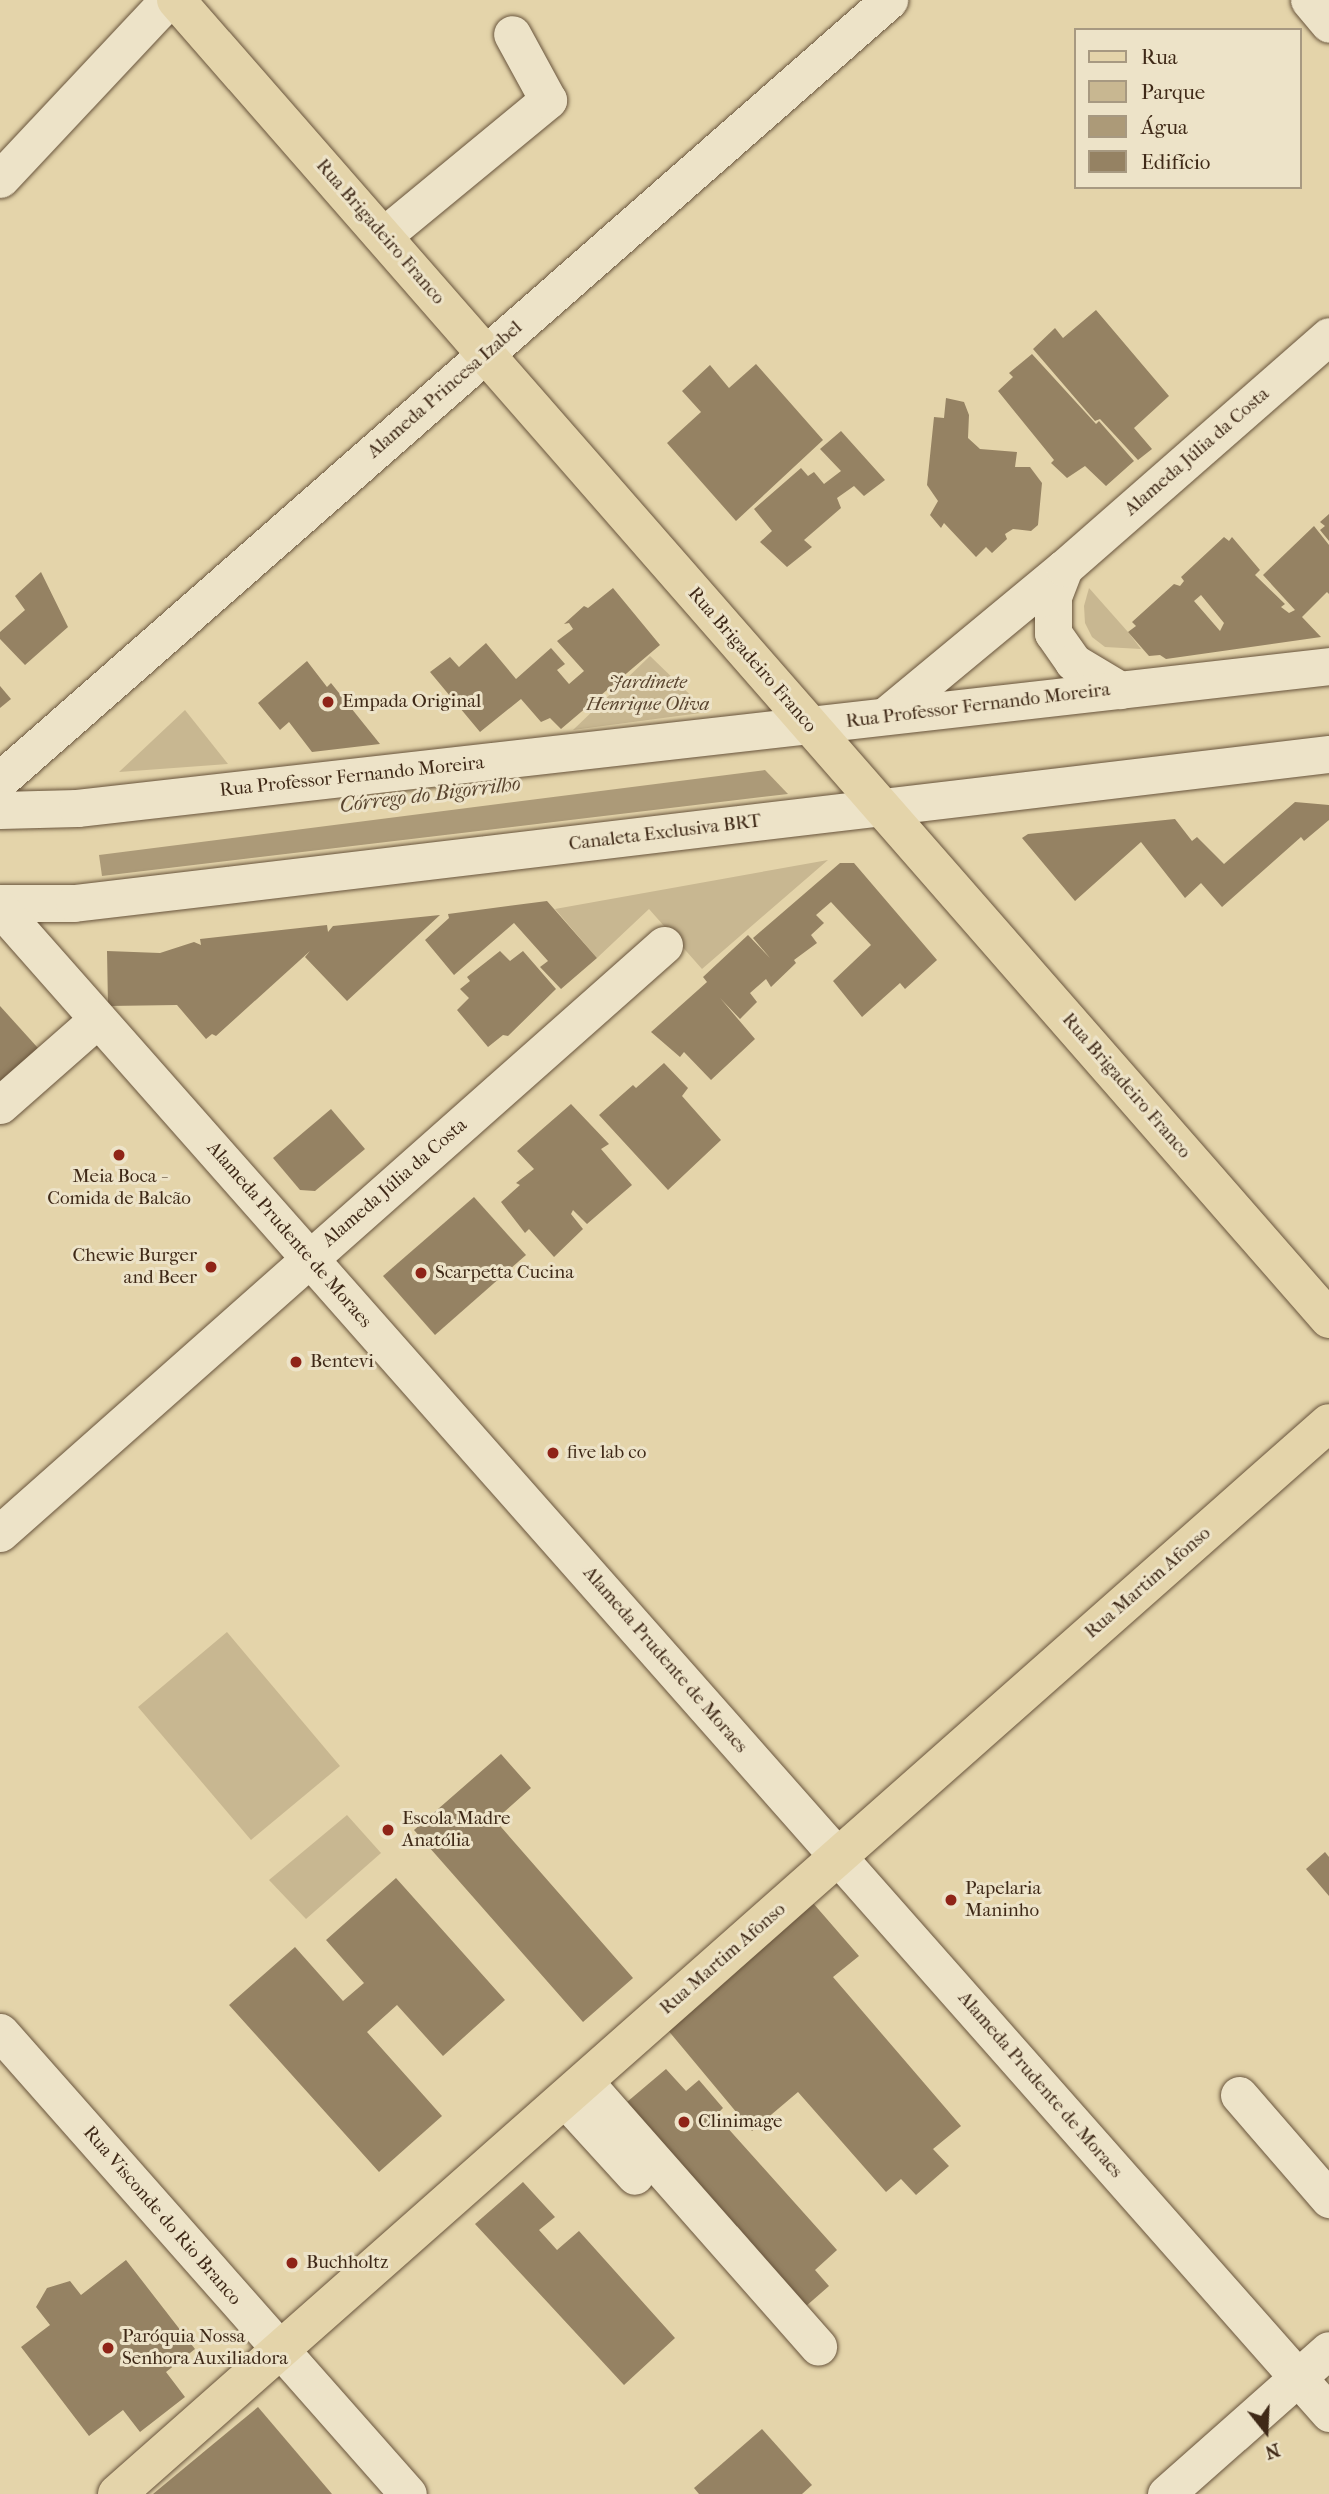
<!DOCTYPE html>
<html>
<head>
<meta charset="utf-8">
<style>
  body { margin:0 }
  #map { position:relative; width:1329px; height:2494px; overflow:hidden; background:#e4d4aa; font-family:"IM FELL French Canon",serif }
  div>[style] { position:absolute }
  .green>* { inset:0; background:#c8b791 }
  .water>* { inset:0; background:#ac9a78 }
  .building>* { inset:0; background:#958263 }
  .roads { filter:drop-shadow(0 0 2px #68543c) drop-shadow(0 0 2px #68543c) }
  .minor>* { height:37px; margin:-18.5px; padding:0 18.5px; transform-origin:18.5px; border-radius:18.5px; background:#ede3c8 }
  .major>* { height:38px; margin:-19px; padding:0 19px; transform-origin:19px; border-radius:19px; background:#e4d4aa }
  .dots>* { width:19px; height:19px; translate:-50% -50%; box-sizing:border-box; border:4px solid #ede3c8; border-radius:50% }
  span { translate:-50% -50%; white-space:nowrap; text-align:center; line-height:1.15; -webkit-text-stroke:6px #ede3c8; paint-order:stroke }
  .street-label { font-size:19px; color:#3f2917 }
  .park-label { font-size:19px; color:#5a452f; font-style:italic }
  .poi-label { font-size:19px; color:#3f2917 }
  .left { translate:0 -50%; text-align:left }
  .right { translate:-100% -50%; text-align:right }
  .water-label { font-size:21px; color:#5a452f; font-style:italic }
  .legend { position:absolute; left:1074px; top:28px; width:228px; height:161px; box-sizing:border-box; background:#ede3c8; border:2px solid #a79981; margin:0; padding:9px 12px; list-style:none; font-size:21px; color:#3f2917 }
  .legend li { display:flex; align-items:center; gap:14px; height:35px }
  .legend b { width:35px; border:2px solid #a79981 }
  .north { position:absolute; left:1231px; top:2396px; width:70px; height:70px; -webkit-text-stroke:5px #ede3c8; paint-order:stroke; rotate:162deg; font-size:19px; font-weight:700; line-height:28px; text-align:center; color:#3f2917 }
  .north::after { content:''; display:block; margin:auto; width:24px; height:32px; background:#3f2917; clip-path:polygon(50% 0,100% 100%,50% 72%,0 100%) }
</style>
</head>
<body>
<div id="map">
  <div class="green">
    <div style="clip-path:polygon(1089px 588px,1128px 632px,1141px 649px,1105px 647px,1092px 637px,1085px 623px,1084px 606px)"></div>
    <div style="clip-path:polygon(650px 656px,708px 712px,573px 730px)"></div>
    <div style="clip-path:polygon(185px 710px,228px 764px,119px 772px)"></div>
    <div style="clip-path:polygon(828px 860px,702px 969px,649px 909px,597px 958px,555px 909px)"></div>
    <div style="clip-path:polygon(227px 1632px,340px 1766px,251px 1840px,138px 1707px)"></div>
    <div style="clip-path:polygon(347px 1815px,381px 1853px,306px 1919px,269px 1880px)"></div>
  </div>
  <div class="water">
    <div style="clip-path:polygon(765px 770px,788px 794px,102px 876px,99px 855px)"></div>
  </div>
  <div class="building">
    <div style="clip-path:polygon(1096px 310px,1169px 396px,1134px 428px,1152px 449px,1138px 460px,1100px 419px,1095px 421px,1033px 349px,1055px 328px,1063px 338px)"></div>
    <div style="clip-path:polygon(1032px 354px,1096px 424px,1099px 421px,1134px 461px,1106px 486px,1085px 466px,1067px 478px,1051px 463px,1054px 460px,998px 391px,1013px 377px,1009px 373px)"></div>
    <div style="clip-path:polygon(756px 364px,823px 440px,736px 521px,667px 443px,701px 412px,682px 391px,710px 365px,729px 388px)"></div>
    <div style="clip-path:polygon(946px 398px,964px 402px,969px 415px,968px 438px,980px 449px,1017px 452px,1015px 467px,1030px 467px,1042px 483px,1038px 525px,1031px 531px,1013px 529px,1005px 534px,1007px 539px,992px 553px,986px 547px,976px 557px,944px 523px,941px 528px,930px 515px,938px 501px,927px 485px,934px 417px,944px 418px)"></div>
    <div style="clip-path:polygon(841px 431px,885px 480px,864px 496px,854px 486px,837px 498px,841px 508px,804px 540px,812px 547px,787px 567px,760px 542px,772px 531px,754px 509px,801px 468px,808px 476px,814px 472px,824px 484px,841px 471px,820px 449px)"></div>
    <div style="clip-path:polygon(1329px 514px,1329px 541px,1320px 530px,1325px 526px,1320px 522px)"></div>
    <div style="clip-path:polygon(evenodd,1314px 526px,1329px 545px,1329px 594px,1327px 592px,1302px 617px,1321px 637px,1166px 659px,1160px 655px,1149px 656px,1128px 632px,1136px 626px,1132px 622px,1174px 584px,1180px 586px,1184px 581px,1181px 577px,1224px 537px,1229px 541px,1232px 537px,1260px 570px,1255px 575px,1285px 604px,1281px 607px,1289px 613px,1295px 610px,1263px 575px,1314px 526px,1201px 595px,1224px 623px,1220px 631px,1194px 601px,1201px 595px)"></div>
    <div style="clip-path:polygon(41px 572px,68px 627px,25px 665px,0 639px,0 632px,25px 610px,15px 596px)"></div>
    <div style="clip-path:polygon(613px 588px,660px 645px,561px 729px,550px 718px,541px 722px,521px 699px,480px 732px,430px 672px,450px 657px,459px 667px,486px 643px,516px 679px,551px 648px,565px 664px,557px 670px,569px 684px,584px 671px,557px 641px,573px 629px,569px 623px,564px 624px,584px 606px,588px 608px)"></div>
    <div style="clip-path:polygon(307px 661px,327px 687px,331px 683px,380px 744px,312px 752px,289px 722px,280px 730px,258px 703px)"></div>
    <div style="clip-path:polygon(0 686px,11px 699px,0 708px)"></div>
    <div style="clip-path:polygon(1295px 802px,1329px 805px,1329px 820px,1304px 841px,1301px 837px,1222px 907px,1201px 883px,1185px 898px,1141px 842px,1075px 901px,1022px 838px,1028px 834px,1175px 819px,1192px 841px,1197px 837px,1224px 864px)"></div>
    <div style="clip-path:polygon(840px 863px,854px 863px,937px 960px,905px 989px,900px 983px,862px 1017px,833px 981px,871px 945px,831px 902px,816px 915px,824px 923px,811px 935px,817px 943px,794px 960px,796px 963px,771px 987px,766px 979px,750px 993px,757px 1002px,740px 1019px,720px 998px,755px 1039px,711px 1080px,684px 1052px,680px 1057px,651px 1032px,707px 982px,703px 977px,748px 935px,770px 958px,753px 938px)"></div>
    <div style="clip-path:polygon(547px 901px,597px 958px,561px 989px,540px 967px,548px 961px,514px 923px,454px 975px,425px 940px,449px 918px,448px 914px)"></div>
    <div style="clip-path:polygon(440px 915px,347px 1001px,305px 957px,310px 951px,216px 1036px,212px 1034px,206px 1039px,177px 1005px,108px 1006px,107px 951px,160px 953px,194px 942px,201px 945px,200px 939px,327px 925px,328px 932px,333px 926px)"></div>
    <div style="clip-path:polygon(500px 951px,510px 961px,523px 951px,556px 989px,508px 1036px,503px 1035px,488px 1047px,457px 1010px,469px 998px,460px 989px,470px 981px,467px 977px)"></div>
    <div style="clip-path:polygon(0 1006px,47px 1058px,0 1100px)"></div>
    <div style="clip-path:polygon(664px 1063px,688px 1088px,682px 1096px,721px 1140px,668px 1190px,599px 1115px,633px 1085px,636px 1088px)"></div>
    <div style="clip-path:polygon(571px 1104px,609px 1144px,601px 1149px,632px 1185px,587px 1224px,573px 1210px,571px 1214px,583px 1229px,554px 1257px,529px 1229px,525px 1233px,501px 1202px,520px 1185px,516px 1183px,534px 1169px,517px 1151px)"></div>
    <div style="clip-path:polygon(331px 1109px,365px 1149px,315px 1191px,300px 1190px,273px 1158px)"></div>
    <div style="clip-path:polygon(474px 1197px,526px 1255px,435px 1335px,383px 1276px)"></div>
    <div style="clip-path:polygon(501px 1754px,531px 1788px,495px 1820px,633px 1978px,583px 2022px,414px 1830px)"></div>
    <div style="clip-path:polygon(1325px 1852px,1329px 1857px,1329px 1896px,1306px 1869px)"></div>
    <div style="clip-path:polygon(396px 1878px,505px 2000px,443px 2056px,397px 2005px,367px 2032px,442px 2116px,379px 2172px,229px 2005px,295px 1947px,343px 2001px,364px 1983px,326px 1940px)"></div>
    <div style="clip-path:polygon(813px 1903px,859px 1956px,833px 1977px,961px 2126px,933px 2149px,949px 2166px,916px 2195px,901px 2179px,886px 2192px,798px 2092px,752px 2131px,667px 2029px)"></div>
    <div style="clip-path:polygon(666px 2069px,686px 2091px,699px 2080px,723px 2108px,716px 2115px,837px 2250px,815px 2270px,829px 2286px,805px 2307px,627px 2102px)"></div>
    <div style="clip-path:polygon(523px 2182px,555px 2217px,539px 2230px,557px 2250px,579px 2231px,675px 2338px,624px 2385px,475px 2224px)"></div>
    <div style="clip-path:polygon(126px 2260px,195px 2349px,166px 2372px,185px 2397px,140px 2432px,123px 2410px,89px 2436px,21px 2347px,50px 2325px,36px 2307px,47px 2288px,70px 2281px,81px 2295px)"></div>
    <div style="clip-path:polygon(258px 2407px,332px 2494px,153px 2494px,206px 2450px)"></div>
    <div style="clip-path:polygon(762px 2429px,812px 2485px,802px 2494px,699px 2494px,694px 2488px)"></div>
  </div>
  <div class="roads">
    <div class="minor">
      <div style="left:1309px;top:0;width:31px;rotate:50deg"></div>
      <div style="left:0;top:179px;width:245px;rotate:-46.8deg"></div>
      <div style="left:383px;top:236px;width:214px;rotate:-39.5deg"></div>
      <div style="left:548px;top:100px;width:75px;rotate:-118.6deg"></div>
      <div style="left:1064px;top:568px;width:31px;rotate:111deg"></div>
      <div style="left:1053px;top:597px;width:36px;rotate:90deg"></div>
      <div style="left:1053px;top:633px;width:35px;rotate:55deg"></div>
      <div style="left:1073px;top:662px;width:55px;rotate:30.8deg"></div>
      <div style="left:885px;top:716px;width:232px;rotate:-39.6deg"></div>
      <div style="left:1064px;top:568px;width:352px;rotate:-41.2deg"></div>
      <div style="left:0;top:780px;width:1183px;rotate:-41.26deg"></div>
      <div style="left:0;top:810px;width:77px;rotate:-1.5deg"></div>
      <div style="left:77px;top:808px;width:1260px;rotate:-6.47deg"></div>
      <div style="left:0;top:903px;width:74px"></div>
      <div style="left:74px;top:903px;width:1264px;rotate:-6.77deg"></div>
      <div style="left:0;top:908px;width:2008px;rotate:48.55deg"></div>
      <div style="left:0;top:1105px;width:130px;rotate:-41.3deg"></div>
      <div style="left:0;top:1533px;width:887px;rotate:-41.53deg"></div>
      <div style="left:0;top:2032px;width:616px;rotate:48.55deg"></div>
      <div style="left:584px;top:2081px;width:354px;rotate:48.6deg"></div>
      <div style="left:1239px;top:2095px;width:138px;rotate:49.1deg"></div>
      <div style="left:564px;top:2098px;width:105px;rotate:47.7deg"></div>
      <div style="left:1166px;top:2494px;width:217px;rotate:-41.5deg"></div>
    </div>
    <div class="major">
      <div style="left:176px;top:0;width:1752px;rotate:48.84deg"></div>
      <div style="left:117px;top:2494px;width:1617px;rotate:-41.47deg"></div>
    </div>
  </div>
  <div class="dots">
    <div style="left:328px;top:702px;background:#8f2418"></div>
    <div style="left:119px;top:1155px;background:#8f2418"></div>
    <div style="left:211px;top:1267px;background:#8f2418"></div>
    <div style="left:421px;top:1273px;background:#8f2418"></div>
    <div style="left:296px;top:1362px;background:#8f2418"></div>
    <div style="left:553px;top:1453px;background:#8f2418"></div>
    <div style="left:388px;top:1830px;background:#8f2418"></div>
    <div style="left:951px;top:1900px;background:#8f2418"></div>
    <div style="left:684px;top:2122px;background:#8f2418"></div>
    <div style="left:292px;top:2263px;background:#8f2418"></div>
    <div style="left:108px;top:2348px;background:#8f2418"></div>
  </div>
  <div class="street-label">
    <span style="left:380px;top:232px;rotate:49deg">Rua Brigadeiro Franco</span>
    <span style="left:445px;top:390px;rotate:-41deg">Alameda Princesa Izabel</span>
    <span style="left:1197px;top:452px;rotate:-41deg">Alameda Júlia da Costa</span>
    <span style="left:752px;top:660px;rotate:49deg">Rua Brigadeiro Franco</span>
    <span style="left:978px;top:706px;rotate:-7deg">Rua Professor Fernando Moreira</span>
    <span style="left:352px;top:777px;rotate:-6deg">Rua Professor Fernando Moreira</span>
    <span style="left:665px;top:833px;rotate:-7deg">Canaleta Exclusiva BRT</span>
    <span style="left:1126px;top:1086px;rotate:49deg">Rua Brigadeiro Franco</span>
    <span style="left:395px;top:1183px;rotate:-41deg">Alameda Júlia da Costa</span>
    <span style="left:289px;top:1235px;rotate:49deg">Alameda Prudente de Moraes</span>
    <span style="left:1148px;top:1583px;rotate:-41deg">Rua Martim Afonso</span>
    <span style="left:665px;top:1660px;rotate:49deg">Alameda Prudente de Moraes</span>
    <span style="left:723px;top:1959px;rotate:-41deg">Rua Martim Afonso</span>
    <span style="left:1040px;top:2085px;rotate:49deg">Alameda Prudente de Moraes</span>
    <span style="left:162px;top:2216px;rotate:49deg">Rua Visconde do Rio Branco</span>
  </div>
  <div class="park-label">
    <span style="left:648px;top:694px">Jardinete<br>Henrique Oliva</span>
  </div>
  <div class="poi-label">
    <span class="left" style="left:342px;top:702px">Empada Original</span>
    <span style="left:119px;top:1188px">Meia Boca -<br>Comida de Balcão</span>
    <span class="right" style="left:197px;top:1267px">Chewie Burger<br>and Beer</span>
    <span class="left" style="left:435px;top:1273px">Scarpetta Cucina</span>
    <span class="left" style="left:310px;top:1362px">Bentevi</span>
    <span class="left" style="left:567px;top:1453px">five lab co</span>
    <span class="left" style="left:402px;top:1830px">Escola Madre<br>Anatólia</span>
    <span class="left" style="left:965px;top:1900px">Papelaria<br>Maninho</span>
    <span class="left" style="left:698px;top:2122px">Clinimage</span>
    <span class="left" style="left:306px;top:2263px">Buchholtz</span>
    <span class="left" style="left:122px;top:2348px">Paróquia Nossa<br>Senhora Auxiliadora</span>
  </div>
  <div class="water-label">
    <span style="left:430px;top:794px;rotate:-7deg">Córrego do Bigorrilho</span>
  </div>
  <ul class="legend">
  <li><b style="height:9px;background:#e4d4aa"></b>Rua</li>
  <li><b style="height:19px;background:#c8b791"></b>Parque</li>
  <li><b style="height:19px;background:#ac9a78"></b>Água</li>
  <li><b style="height:19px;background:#958263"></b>Edifício</li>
  </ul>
  <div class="north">N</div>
</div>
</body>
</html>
